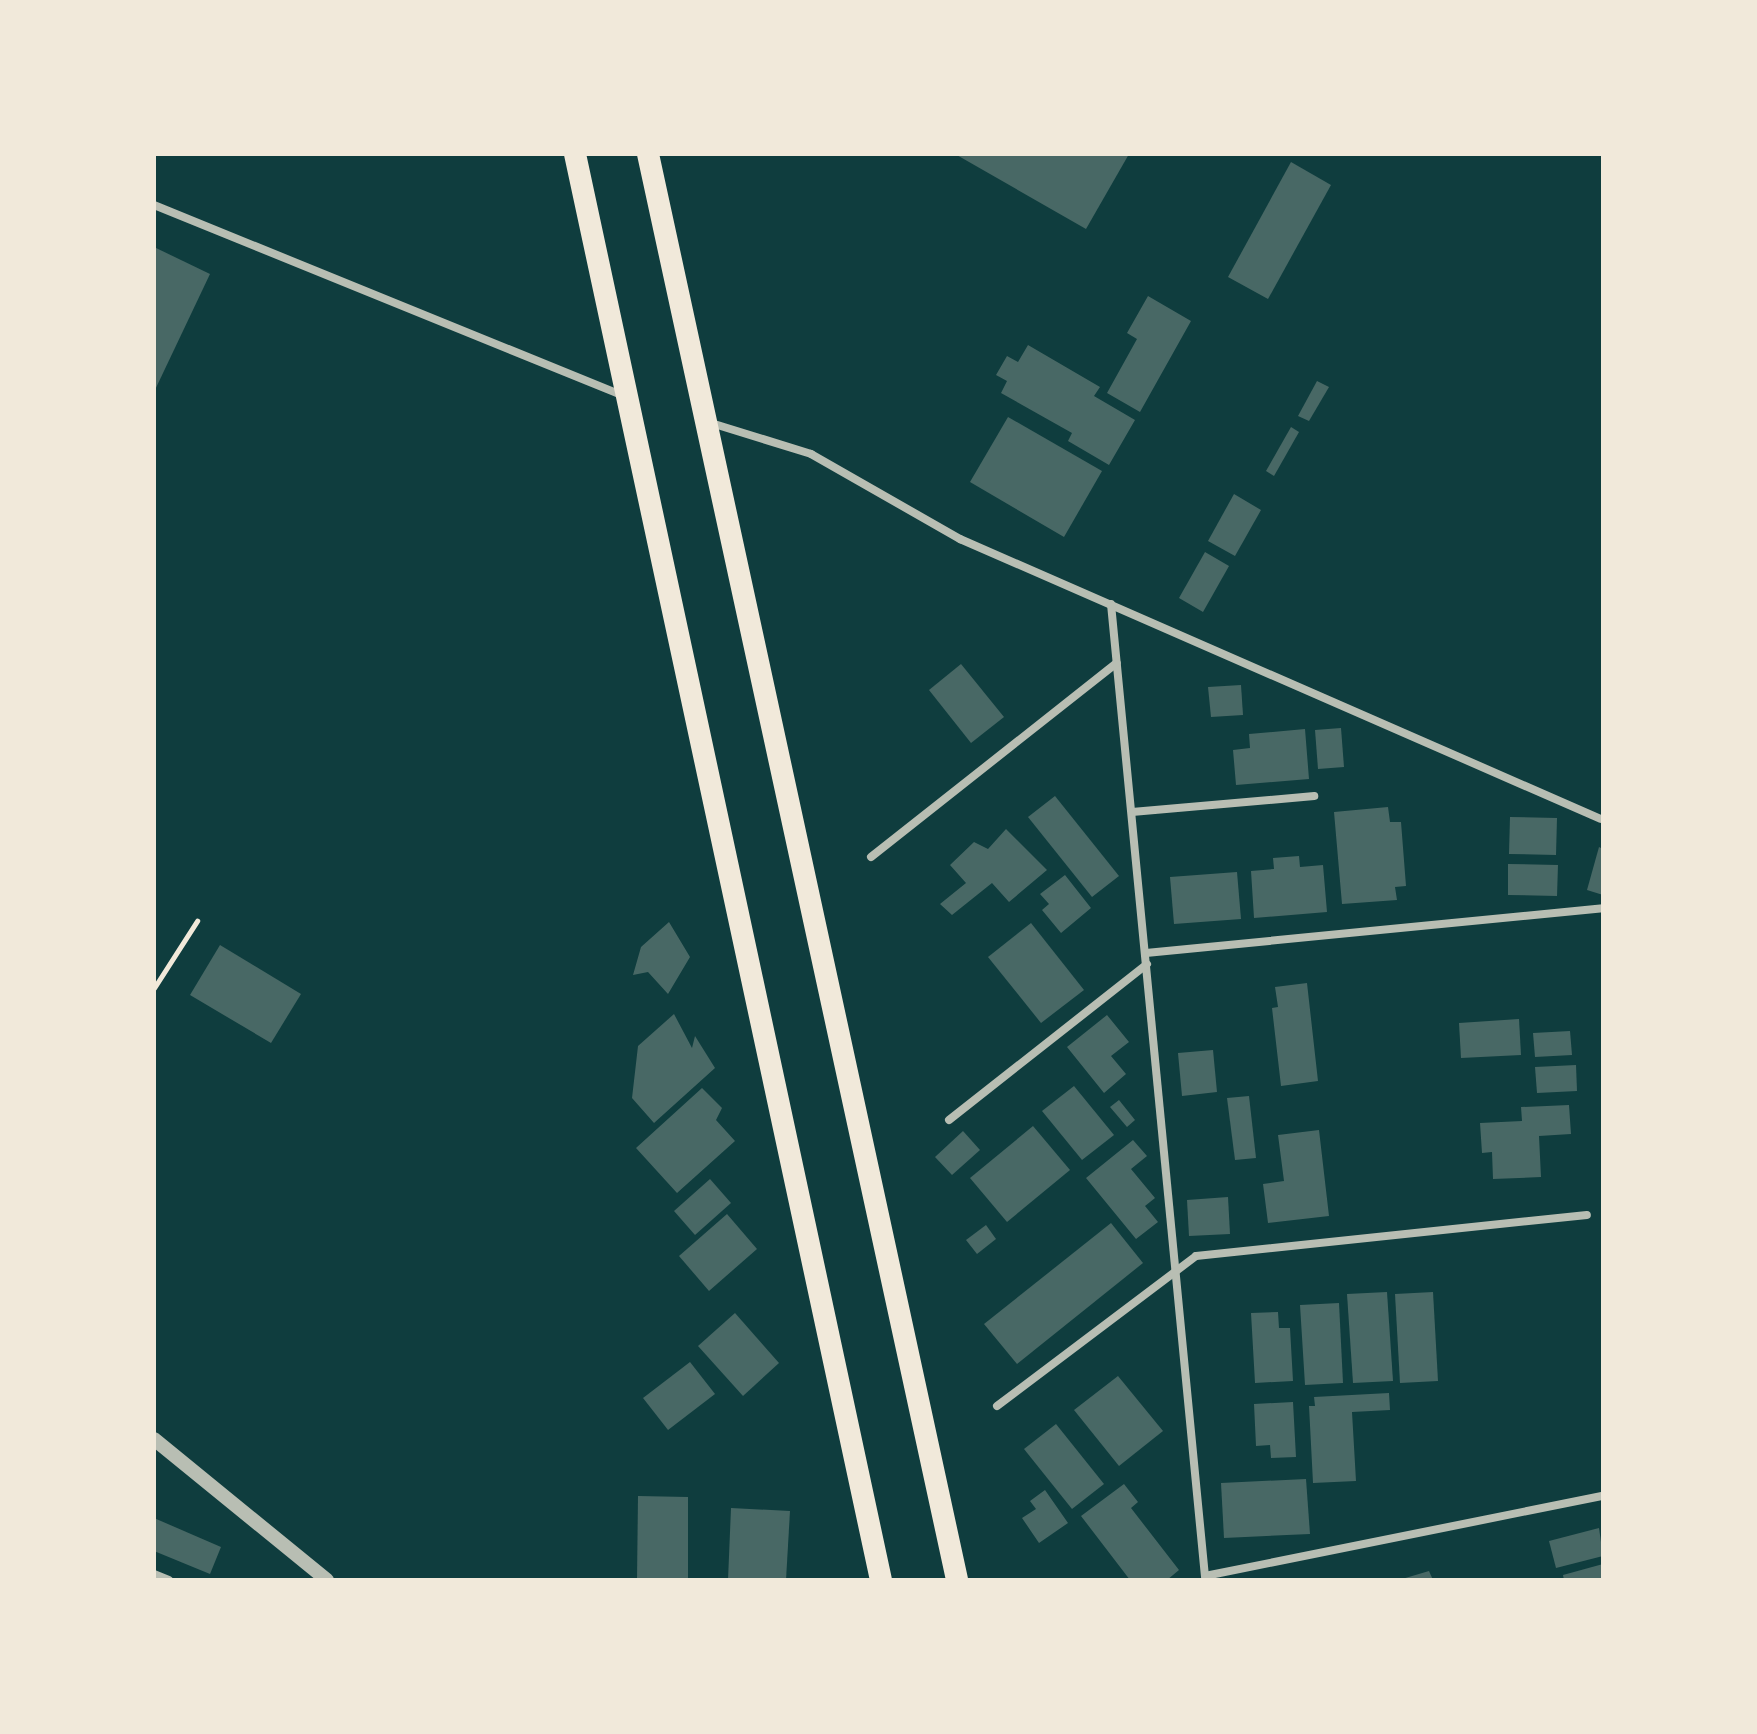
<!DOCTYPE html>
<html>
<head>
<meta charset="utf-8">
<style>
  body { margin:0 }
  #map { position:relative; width:1757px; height:1734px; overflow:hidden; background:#0f3d3e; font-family:"Times New Roman",serif }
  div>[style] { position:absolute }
  .building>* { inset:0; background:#486865 }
  .path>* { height:5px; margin:-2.5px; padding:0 2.5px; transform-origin:2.5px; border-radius:2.5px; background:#f1e9da }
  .minor>* { height:8px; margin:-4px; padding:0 4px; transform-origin:4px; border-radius:4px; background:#b8beb3 }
  .tertiary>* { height:14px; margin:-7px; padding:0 7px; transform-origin:7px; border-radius:7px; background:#b8beb3 }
  .trunk>* { height:22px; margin:-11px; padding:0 11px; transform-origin:11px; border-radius:11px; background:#f1e9da }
  span { translate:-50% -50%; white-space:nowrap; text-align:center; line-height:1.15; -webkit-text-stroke:7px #f1e9da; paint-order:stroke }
  .frame { position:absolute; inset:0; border:156px solid #f1e9da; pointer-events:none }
</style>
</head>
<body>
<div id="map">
  <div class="building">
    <div style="clip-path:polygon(955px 154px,1129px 154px,1086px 229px)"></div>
    <div style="clip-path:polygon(1291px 162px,1331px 185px,1268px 299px,1228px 277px)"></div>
    <div style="clip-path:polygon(154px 247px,210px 274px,154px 392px)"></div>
    <div style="clip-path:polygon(1148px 296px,1191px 321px,1140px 412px,1107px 393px,1137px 339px,1127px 333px)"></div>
    <div style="clip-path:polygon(1028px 345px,1100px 387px,1094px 396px,1135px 420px,1109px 465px,1068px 441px,1072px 433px,1001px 393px,1007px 381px,996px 375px,1007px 356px,1018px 362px)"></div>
    <div style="clip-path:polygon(1317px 381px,1329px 387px,1309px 421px,1298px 416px)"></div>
    <div style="clip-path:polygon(1008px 417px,1102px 471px,1064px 537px,970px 482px)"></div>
    <div style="clip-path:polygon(1291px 427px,1299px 432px,1274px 476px,1266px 471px)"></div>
    <div style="clip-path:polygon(1234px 494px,1261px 510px,1235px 556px,1208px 541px)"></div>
    <div style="clip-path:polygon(1205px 552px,1229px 566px,1203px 612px,1179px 598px)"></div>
    <div style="clip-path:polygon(961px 664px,1004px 717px,971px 743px,929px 690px)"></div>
    <div style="clip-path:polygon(1241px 685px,1243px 715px,1211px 717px,1208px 687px)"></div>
    <div style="clip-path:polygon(1341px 728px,1344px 767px,1318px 769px,1315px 730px)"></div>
    <div style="clip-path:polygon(1305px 729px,1309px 779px,1236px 785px,1233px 750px,1250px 748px,1249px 734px)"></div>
    <div style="clip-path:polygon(1055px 796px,1119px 876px,1092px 897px,1028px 817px)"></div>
    <div style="clip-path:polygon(1388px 807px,1390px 822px,1401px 822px,1406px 886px,1395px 887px,1397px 900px,1342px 904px,1334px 812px)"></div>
    <div style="clip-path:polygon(1510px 817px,1557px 818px,1556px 855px,1509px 854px)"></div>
    <div style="clip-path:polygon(1006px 829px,1047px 870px,1009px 902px,992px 883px,952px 915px,940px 904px,966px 883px,950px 865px,974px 842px,988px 849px)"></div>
    <div style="clip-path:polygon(1599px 847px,1603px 849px,1603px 895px,1587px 890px)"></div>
    <div style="clip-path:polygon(1299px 856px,1300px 867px,1323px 865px,1327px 912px,1254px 918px,1251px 871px,1274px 869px,1273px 858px)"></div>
    <div style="clip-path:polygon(1508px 864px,1558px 865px,1557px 896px,1508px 895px)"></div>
    <div style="clip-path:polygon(1237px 872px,1241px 919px,1174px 924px,1170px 877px)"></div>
    <div style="clip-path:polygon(1065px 875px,1091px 908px,1061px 933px,1042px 910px,1049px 904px,1040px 894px)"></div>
    <div style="clip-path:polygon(669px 922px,690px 957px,668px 994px,648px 972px,633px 975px,641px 947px)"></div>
    <div style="clip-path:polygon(1031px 923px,1084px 990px,1041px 1023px,988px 957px)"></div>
    <div style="clip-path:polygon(220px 945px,301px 994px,271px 1043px,190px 995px)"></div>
    <div style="clip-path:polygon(1307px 983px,1318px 1081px,1281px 1086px,1272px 1008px,1278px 1007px,1275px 987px)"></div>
    <div style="clip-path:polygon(674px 1014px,692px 1048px,695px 1036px,715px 1068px,654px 1123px,632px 1098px,638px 1046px)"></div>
    <div style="clip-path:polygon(1107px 1015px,1129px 1042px,1111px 1056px,1126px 1074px,1104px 1093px,1067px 1047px)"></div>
    <div style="clip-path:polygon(1519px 1019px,1521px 1055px,1461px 1058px,1459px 1023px)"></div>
    <div style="clip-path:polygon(1570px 1031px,1572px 1055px,1535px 1057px,1533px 1033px)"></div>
    <div style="clip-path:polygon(1213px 1050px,1217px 1092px,1182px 1096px,1178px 1053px)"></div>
    <div style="clip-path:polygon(1576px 1065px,1577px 1091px,1537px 1093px,1535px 1067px)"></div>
    <div style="clip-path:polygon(1074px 1086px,1114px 1135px,1082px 1160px,1042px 1111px)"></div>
    <div style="clip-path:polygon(702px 1088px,722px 1108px,716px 1120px,735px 1141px,677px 1193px,636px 1148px)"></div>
    <div style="clip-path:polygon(1249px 1096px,1256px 1158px,1235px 1160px,1227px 1098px)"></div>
    <div style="clip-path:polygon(1119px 1100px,1135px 1120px,1127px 1127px,1110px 1107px)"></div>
    <div style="clip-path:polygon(1569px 1105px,1571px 1134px,1539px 1136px,1541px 1177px,1493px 1179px,1492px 1152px,1482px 1153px,1480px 1123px,1522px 1121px,1521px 1107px)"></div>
    <div style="clip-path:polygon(1033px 1126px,1070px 1170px,1007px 1222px,970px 1178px)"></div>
    <div style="clip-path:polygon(1319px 1130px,1329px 1216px,1268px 1223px,1263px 1184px,1284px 1181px,1278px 1135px)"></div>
    <div style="clip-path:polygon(963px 1131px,980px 1150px,952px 1175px,935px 1157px)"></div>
    <div style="clip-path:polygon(1133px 1140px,1147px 1156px,1131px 1169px,1155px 1198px,1145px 1206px,1158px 1222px,1136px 1239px,1086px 1178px)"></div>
    <div style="clip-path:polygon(710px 1179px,731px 1203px,695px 1235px,674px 1211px)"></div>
    <div style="clip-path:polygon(1228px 1197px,1230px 1234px,1189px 1236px,1187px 1200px)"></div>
    <div style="clip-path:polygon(727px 1214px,757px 1249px,709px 1291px,679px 1256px)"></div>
    <div style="clip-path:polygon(1111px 1223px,1143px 1263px,1017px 1364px,984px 1324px)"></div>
    <div style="clip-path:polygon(986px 1225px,996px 1239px,977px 1254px,966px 1240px)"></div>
    <div style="clip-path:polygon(1387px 1292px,1393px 1381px,1353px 1383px,1347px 1294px)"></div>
    <div style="clip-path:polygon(1433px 1292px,1438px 1381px,1400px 1383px,1395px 1294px)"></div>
    <div style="clip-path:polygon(1339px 1303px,1343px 1383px,1305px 1385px,1300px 1305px)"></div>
    <div style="clip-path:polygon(1278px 1312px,1279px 1328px,1290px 1328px,1293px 1381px,1255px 1383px,1251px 1313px)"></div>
    <div style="clip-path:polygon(735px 1313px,779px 1363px,743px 1396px,698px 1346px)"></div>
    <div style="clip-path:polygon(690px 1362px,715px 1394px,668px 1430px,643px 1398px)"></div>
    <div style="clip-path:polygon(1118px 1376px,1163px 1431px,1119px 1466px,1074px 1410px)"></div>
    <div style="clip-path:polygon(1389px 1393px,1390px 1410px,1352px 1412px,1356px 1481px,1313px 1483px,1309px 1406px,1315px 1406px,1314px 1397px)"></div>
    <div style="clip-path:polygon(1293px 1402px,1296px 1457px,1271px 1458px,1270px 1445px,1256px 1446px,1254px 1404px)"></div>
    <div style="clip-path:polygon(1056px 1424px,1104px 1484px,1072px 1509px,1024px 1449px)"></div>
    <div style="clip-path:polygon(1306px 1479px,1310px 1534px,1224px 1538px,1221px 1483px)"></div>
    <div style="clip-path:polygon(1124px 1484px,1138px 1502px,1131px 1508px,1179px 1570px,1167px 1580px,1130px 1580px,1081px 1516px)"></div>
    <div style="clip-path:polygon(1045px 1490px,1068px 1523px,1039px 1543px,1022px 1518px,1036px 1509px,1030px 1501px)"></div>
    <div style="clip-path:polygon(638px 1496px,688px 1497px,688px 1580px,637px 1580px)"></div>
    <div style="clip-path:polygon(731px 1508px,790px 1511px,786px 1580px,728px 1580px)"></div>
    <div style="clip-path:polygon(154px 1518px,221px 1547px,210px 1574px,154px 1551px)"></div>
    <div style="clip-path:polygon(1599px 1528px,1603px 1556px,1556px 1568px,1549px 1541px)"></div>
    <div style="clip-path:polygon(1603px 1564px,1603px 1580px,1564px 1580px,1563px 1575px)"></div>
    <div style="clip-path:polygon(1429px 1571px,1433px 1580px,1402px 1580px,1402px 1579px)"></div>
  </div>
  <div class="path">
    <div style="left:154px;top:988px;width:80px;rotate:-57.3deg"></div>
  </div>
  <div class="minor">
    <div style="left:154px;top:205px;width:507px;rotate:22.12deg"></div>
    <div style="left:711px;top:423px;width:105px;rotate:17.2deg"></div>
    <div style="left:811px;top:454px;width:172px;rotate:29.7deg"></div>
    <div style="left:960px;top:539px;width:699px;rotate:23.6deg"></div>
    <div style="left:1111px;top:604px;width:977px;rotate:84.48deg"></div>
    <div style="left:1205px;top:1576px;width:406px;rotate:-11.4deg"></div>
    <div style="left:1132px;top:812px;width:183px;rotate:-5deg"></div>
    <div style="left:871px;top:857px;width:313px;rotate:-38.3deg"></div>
    <div style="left:1146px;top:953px;width:459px;rotate:-5.6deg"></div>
    <div style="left:949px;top:1120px;width:252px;rotate:-38.2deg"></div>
    <div style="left:997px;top:1406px;width:249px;rotate:-37deg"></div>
    <div style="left:1196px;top:1256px;width:393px;rotate:-6deg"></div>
    <div style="left:154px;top:1574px;width:16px;rotate:22deg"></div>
  </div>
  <div class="tertiary">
    <div style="left:154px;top:1439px;width:223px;rotate:39.2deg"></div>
  </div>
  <div class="trunk">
    <div style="left:575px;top:154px;width:1458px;rotate:77.89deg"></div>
    <div style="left:648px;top:154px;width:1459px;rotate:77.77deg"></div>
  </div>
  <div class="frame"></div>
</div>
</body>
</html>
